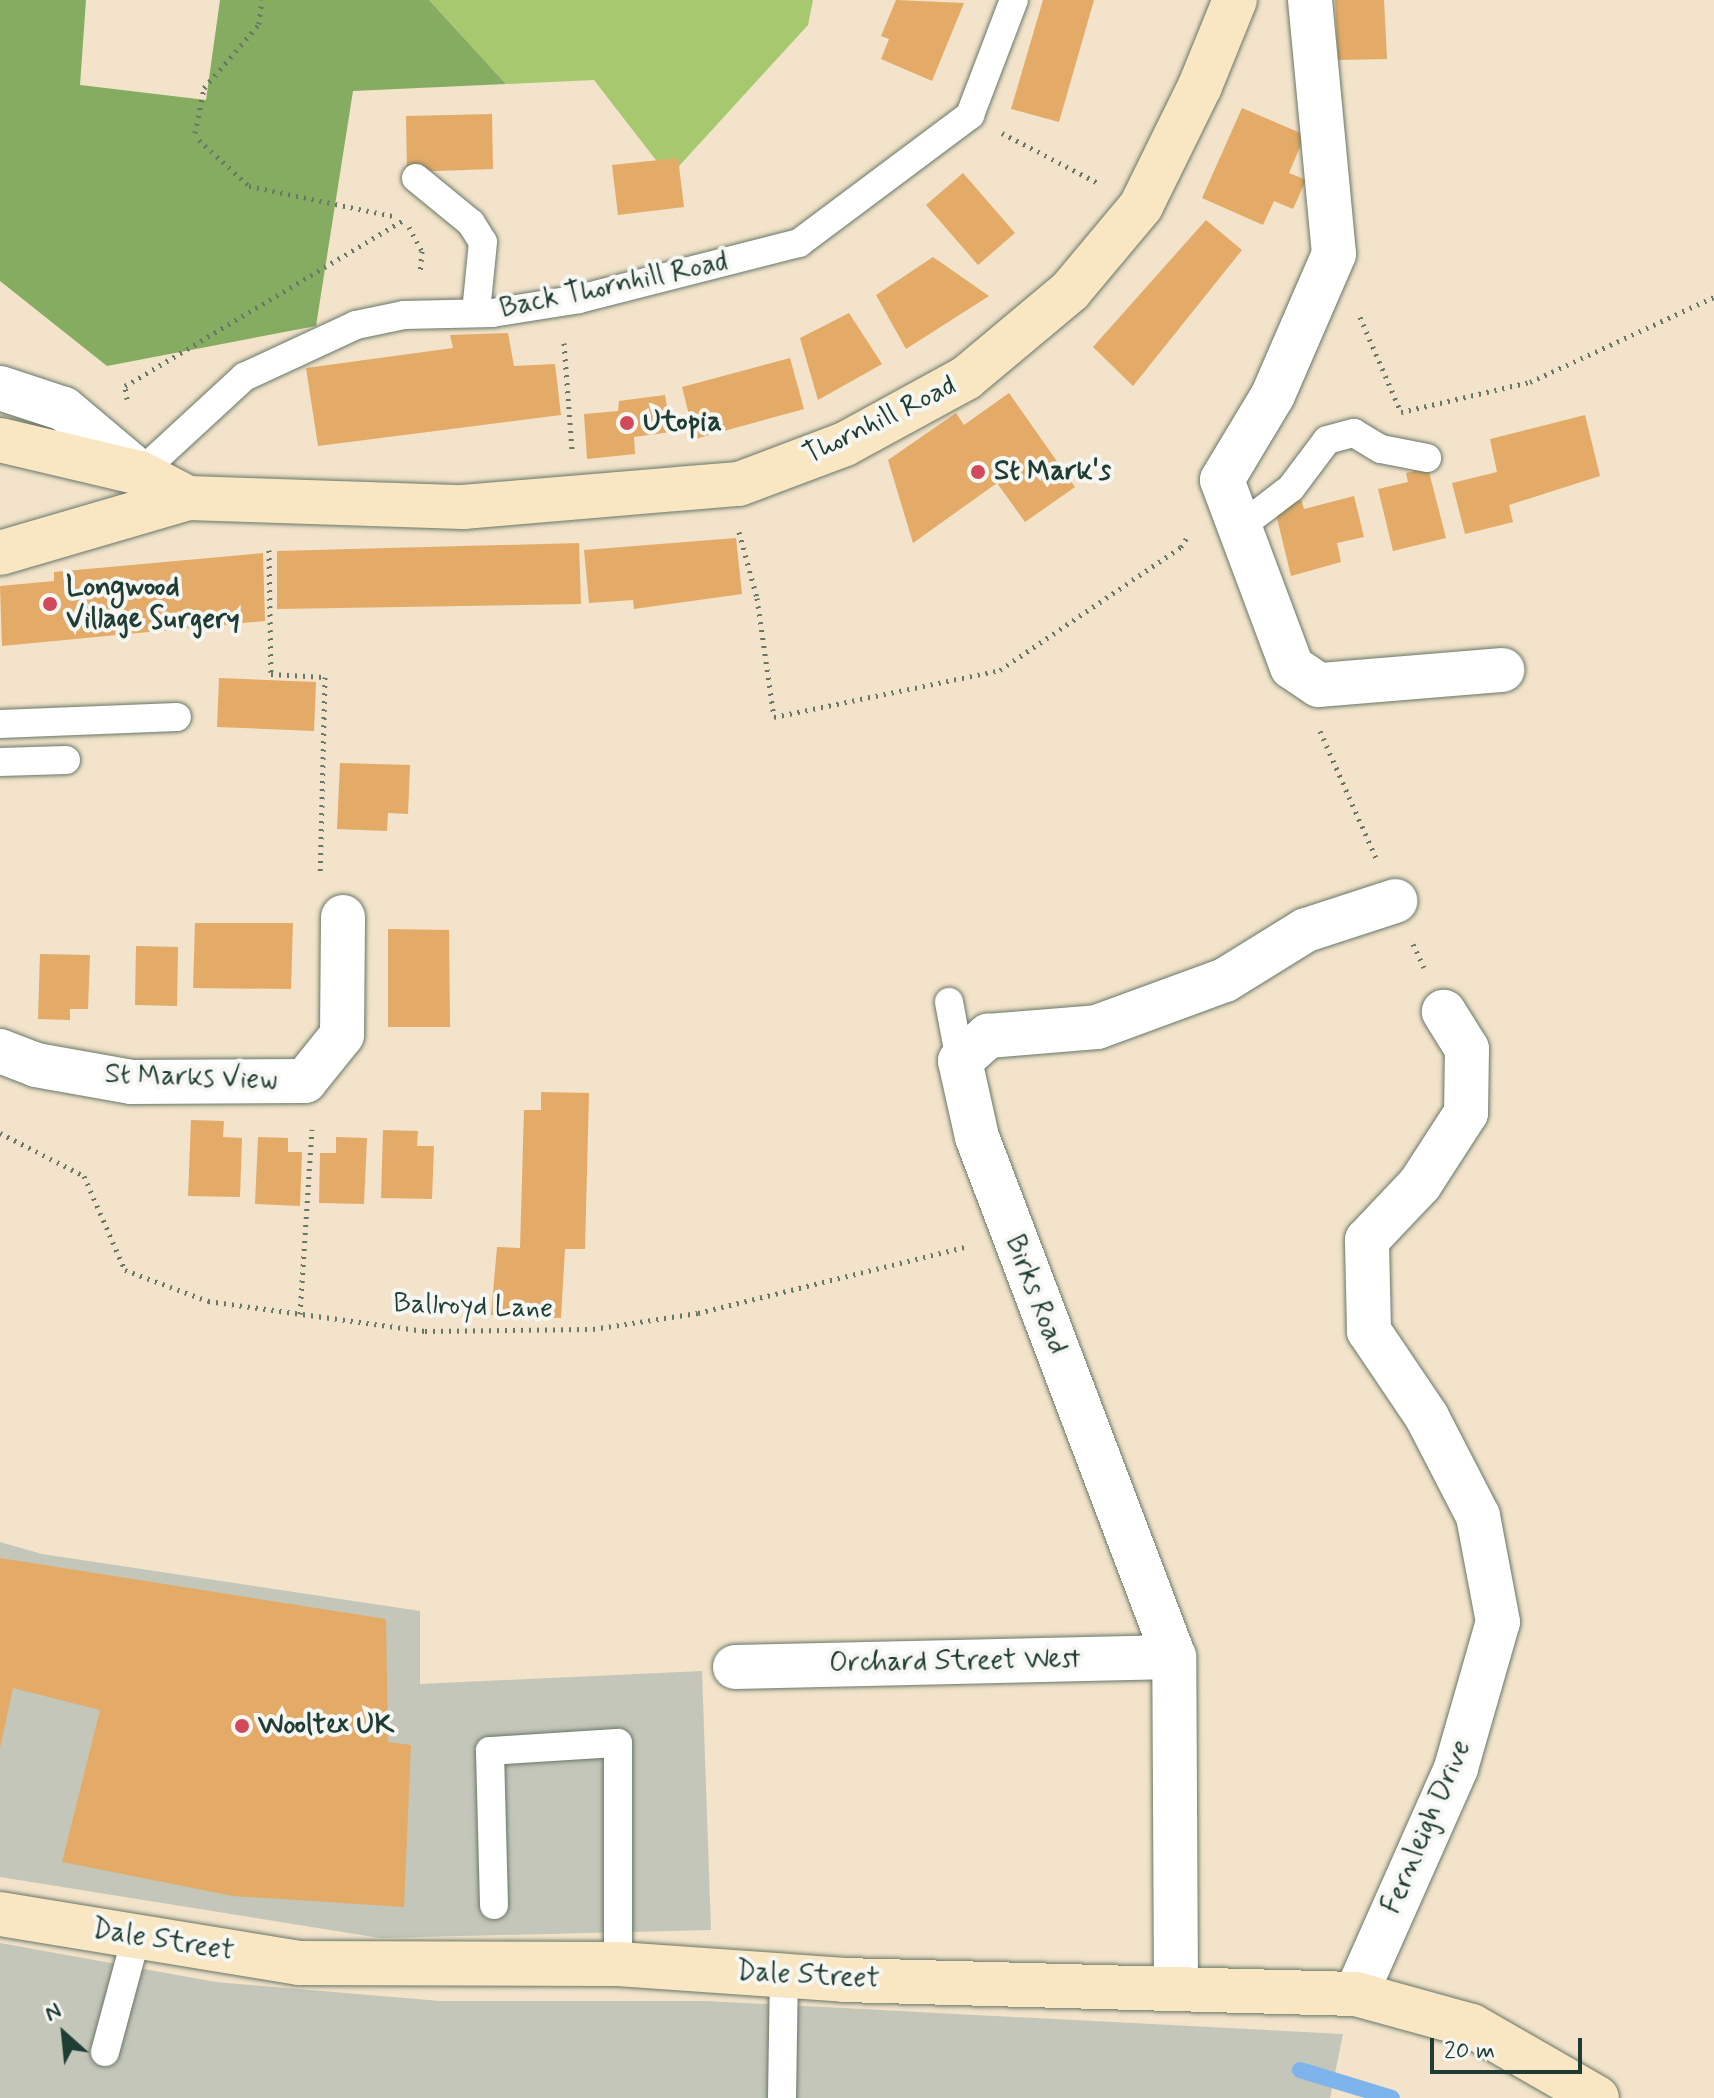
<!DOCTYPE html>
<html>
<head>
<meta charset="utf-8">
<style>
  body { margin:0 }
  #map { position:relative; width:1714px; height:2098px; overflow:hidden; background:#f2e3ca; font-family:Mynerve,sans-serif }
  div>[style] { position:absolute }
  .industrial>* { inset:0; background:#c3c6b9 }
  .green>* { inset:0; background:#a8c870 }
  .forest>* { inset:0; background:#86ac62 }
  .stream>* { height:16px; margin:-8px; padding:0 8px; transform-origin:8px; border-radius:8px; background:#7db4ec }
  .building>* { inset:0; background:#e3ab67 }
  .path>* { height:5px; margin-top:-2.5px; transform-origin:0; background:repeating-linear-gradient(90deg,#697768 0 2px,transparent 0 8px) }
  .roads { filter:drop-shadow(0 0 2px #697768) drop-shadow(0 0 2px #697768) }
  .lane>* { height:28px; margin:-14px; padding:0 14px; transform-origin:14px; border-radius:14px; background:#fff }
  .street>* { height:44px; margin:-22px; padding:0 22px; transform-origin:22px; border-radius:22px; background:#fff }
  .secondary>* { height:44px; margin:-22px; padding:0 22px; transform-origin:22px; border-radius:22px; background:#f9e7c3 }
  .dots>* { width:22px; height:22px; translate:-50% -50%; box-sizing:border-box; border:4px solid #f6f6f2; border-radius:50% }
  span { translate:-50% -50%; white-space:nowrap; text-align:center; line-height:1.15; -webkit-text-stroke:8px #f6f6f2; paint-order:stroke }
  .street-label { font-size:28px; color:#1f3d34 }
  .poi-label { font-size:28px; color:#1f3d34; font-weight:700 }
  .left { translate:0 -50%; text-align:left }
  .north { position:absolute; left:24px; top:1994px; width:80px; height:80px; -webkit-text-stroke:6px #f6f6f2; paint-order:stroke; rotate:333deg; font-size:22px; font-weight:700; line-height:32px; text-align:center; color:#1f3d34 }
  .north::after { content:''; display:block; margin:auto; width:28px; height:36px; background:#1f3d34; clip-path:polygon(50% 0,100% 100%,50% 72%,0 100%) }
  .scale { position:absolute; left:1430px; top:2038px; width:152px; height:36px; box-sizing:border-box; border:4px solid #1f3d34; border-top:0; padding-left:10px; font-size:24px; line-height:28px; white-space:nowrap; color:#1f3d34; -webkit-text-stroke:6px #f6f6f2; paint-order:stroke }
</style>
</head>
<body>
<div id="map">
  <div class="industrial">
    <div style="clip-path:polygon(0 1542px,42px 1554px,420px 1611px,420px 1684px,702px 1671px,711px 1930px,380px 1938px,0 1877px)"></div>
    <div style="clip-path:polygon(0 1943px,216px 1982px,440px 2001px,707px 2001px,1343px 2034px,1330px 2098px,0 2098px)"></div>
  </div>
  <div class="green">
    <div style="clip-path:polygon(429px 0,813px 0,808px 25px,669px 177px,594px 80px,506px 84px)"></div>
  </div>
  <div class="forest">
    <div style="clip-path:polygon(0 0,86px 0,80px 85px,206px 100px,220px 0,429px 0,506px 84px,353px 91px,316px 326px,107px 366px,0 281px)"></div>
  </div>
  <div class="stream">
    <div style="left:1300px;top:2070px;width:96px;rotate:16.9deg"></div>
  </div>
  <div class="building">
    <div style="clip-path:polygon(896px 0,964px 3px,932px 81px,881px 59px,889px 39px,881px 36px)"></div>
    <div style="clip-path:polygon(1043px 0,1094px 0,1059px 122px,1011px 109px)"></div>
    <div style="clip-path:polygon(1335px 0,1384px 0,1387px 59px,1338px 60px)"></div>
    <div style="clip-path:polygon(1242px 108px,1305px 135px,1289px 173px,1306px 180px,1293px 209px,1274px 201px,1263px 225px,1202px 198px)"></div>
    <div style="clip-path:polygon(492px 114px,493px 169px,407px 172px,406px 116px)"></div>
    <div style="clip-path:polygon(678px 158px,684px 207px,618px 215px,612px 165px)"></div>
    <div style="clip-path:polygon(963px 173px,1015px 233px,978px 265px,926px 205px)"></div>
    <div style="clip-path:polygon(1206px 220px,1242px 250px,1133px 386px,1093px 347px)"></div>
    <div style="clip-path:polygon(933px 257px,989px 296px,906px 349px,876px 295px)"></div>
    <div style="clip-path:polygon(849px 313px,882px 364px,818px 400px,800px 338px)"></div>
    <div style="clip-path:polygon(508px 333px,514px 366px,555px 364px,561px 415px,318px 446px,306px 368px,453px 348px,450px 335px)"></div>
    <div style="clip-path:polygon(790px 358px,804px 409px,695px 439px,682px 387px)"></div>
    <div style="clip-path:polygon(1009px 393px,1075px 487px,1025px 522px,997px 483px,913px 543px,888px 460px,956px 413px,964px 425px)"></div>
    <div style="clip-path:polygon(665px 395px,671px 432px,634px 437px,635px 454px,587px 459px,584px 414px,618px 411px,619px 401px)"></div>
    <div style="clip-path:polygon(1585px 415px,1600px 476px,1509px 505px,1513px 522px,1465px 534px,1452px 483px,1497px 472px,1490px 439px)"></div>
    <div style="clip-path:polygon(1428px 468px,1446px 538px,1393px 551px,1378px 489px,1408px 482px,1406px 473px)"></div>
    <div style="clip-path:polygon(1354px 496px,1364px 537px,1337px 543px,1341px 562px,1291px 576px,1274px 506px,1301px 499px,1304px 509px)"></div>
    <div style="clip-path:polygon(736px 538px,742px 594px,634px 609px,633px 600px,589px 603px,584px 550px)"></div>
    <div style="clip-path:polygon(579px 543px,581px 604px,277px 609px,277px 551px)"></div>
    <div style="clip-path:polygon(263px 553px,265px 621px,2px 646px,0 586px,54px 581px,54px 572px)"></div>
    <div style="clip-path:polygon(219px 678px,316px 682px,314px 731px,217px 727px)"></div>
    <div style="clip-path:polygon(340px 763px,410px 765px,408px 814px,388px 813px,387px 831px,337px 829px)"></div>
    <div style="clip-path:polygon(195px 923px,293px 923px,291px 989px,193px 988px)"></div>
    <div style="clip-path:polygon(388px 929px,449px 930px,450px 1027px,388px 1027px)"></div>
    <div style="clip-path:polygon(136px 946px,178px 947px,177px 1006px,135px 1005px)"></div>
    <div style="clip-path:polygon(40px 954px,90px 955px,88px 1009px,70px 1009px,70px 1020px,38px 1019px)"></div>
    <div style="clip-path:polygon(541px 1092px,589px 1093px,585px 1249px,565px 1249px,561px 1318px,491px 1315px,497px 1247px,520px 1248px,524px 1110px,541px 1110px)"></div>
    <div style="clip-path:polygon(191px 1120px,224px 1121px,223px 1137px,242px 1138px,240px 1197px,188px 1196px)"></div>
    <div style="clip-path:polygon(383px 1130px,418px 1131px,417px 1146px,434px 1146px,432px 1199px,381px 1198px)"></div>
    <div style="clip-path:polygon(258px 1137px,288px 1138px,288px 1152px,302px 1152px,300px 1206px,255px 1204px)"></div>
    <div style="clip-path:polygon(336px 1137px,367px 1138px,364px 1204px,319px 1203px,320px 1153px,336px 1153px)"></div>
    <div style="clip-path:polygon(0 1558px,386px 1619px,388px 1742px,411px 1745px,404px 1907px,233px 1896px,62px 1862px,100px 1710px,13px 1688px,0 1748px)"></div>
  </div>
  <div class="path">
    <div style="left:195px;top:133px;width:46px;rotate:-78.7deg"></div>
    <div style="left:204px;top:88px;width:84px;rotate:-49.3deg"></div>
    <div style="left:259px;top:24px;width:24px;rotate:-83deg"></div>
    <div style="left:1002px;top:133px;width:110px;rotate:27.5deg"></div>
    <div style="left:199px;top:140px;width:68px;rotate:42.6deg"></div>
    <div style="left:249px;top:186px;width:151px;rotate:11.8deg"></div>
    <div style="left:409px;top:227px;width:27px;rotate:62deg"></div>
    <div style="left:422px;top:251px;width:23px;rotate:95deg"></div>
    <div style="left:1360px;top:317px;width:103px;rotate:66.7deg"></div>
    <div style="left:1401px;top:412px;width:132px;rotate:-13.1deg"></div>
    <div style="left:1530px;top:382px;width:203px;rotate:-24.8deg"></div>
    <div style="left:564px;top:343px;width:106px;rotate:85.7deg"></div>
    <div style="left:127px;top:399px;width:13px;rotate:-99deg"></div>
    <div style="left:125px;top:386px;width:325px;rotate:-30.8deg"></div>
    <div style="left:739px;top:532px;width:68px;rotate:74.7deg"></div>
    <div style="left:757px;top:598px;width:120px;rotate:81.9deg"></div>
    <div style="left:774px;top:717px;width:231px;rotate:-11.7deg"></div>
    <div style="left:1000px;top:670px;width:219px;rotate:-34.2deg"></div>
    <div style="left:1181px;top:547px;width:15px;rotate:-58deg"></div>
    <div style="left:269px;top:550px;width:124px;rotate:89.1deg"></div>
    <div style="left:271px;top:674px;width:54px;rotate:3.2deg"></div>
    <div style="left:325px;top:677px;width:199px;rotate:91.4deg"></div>
    <div style="left:1320px;top:731px;width:139px;rotate:66.2deg"></div>
    <div style="left:1413px;top:944px;width:26px;rotate:65deg"></div>
    <div style="left:0;top:1133px;width:94px;rotate:27.1deg"></div>
    <div style="left:84px;top:1176px;width:103px;rotate:66.4deg"></div>
    <div style="left:125px;top:1270px;width:89px;rotate:20.5deg"></div>
    <div style="left:208px;top:1301px;width:219px;rotate:7.9deg"></div>
    <div style="left:425px;top:1331px;width:168px;rotate:-0.7deg"></div>
    <div style="left:593px;top:1329px;width:106px;rotate:-8.7deg"></div>
    <div style="left:698px;top:1313px;width:279px;rotate:-13.9deg"></div>
    <div style="left:300px;top:1314px;width:185px;rotate:-86.3deg"></div>
  </div>
  <div class="roads">
    <div class="lane">
      <div style="left:416px;top:178px;width:71px;rotate:39.3deg"></div>
      <div style="left:471px;top:223px;width:22px;rotate:58deg"></div>
      <div style="left:483px;top:242px;width:70px;rotate:95.7deg"></div>
      <div style="left:140px;top:473px;width:142px;rotate:-42.7deg"></div>
      <div style="left:244px;top:377px;width:123px;rotate:-24.9deg"></div>
      <div style="left:356px;top:325px;width:49px;rotate:-11.8deg"></div>
      <div style="left:404px;top:315px;width:88px;rotate:-1.3deg"></div>
      <div style="left:492px;top:313px;width:88px;rotate:-9.1deg"></div>
      <div style="left:579px;top:299px;width:227px;rotate:-14.3deg"></div>
      <div style="left:799px;top:243px;width:214px;rotate:-36.8deg"></div>
      <div style="left:970px;top:115px;width:123px;rotate:-69.1deg"></div>
      <div style="left:1240px;top:527px;width:64px;rotate:-37.4deg"></div>
      <div style="left:1291px;top:488px;width:60px;rotate:-53.1deg"></div>
      <div style="left:1327px;top:440px;width:28px;rotate:-15deg"></div>
      <div style="left:1354px;top:433px;width:31px;rotate:31deg"></div>
      <div style="left:1381px;top:449px;width:47px;rotate:11.1deg"></div>
      <div style="left:0;top:724px;width:177px;rotate:-2.3deg"></div>
      <div style="left:0;top:762px;width:66px;rotate:-1.7deg"></div>
      <div style="left:949px;top:1002px;width:60px;rotate:79.4deg"></div>
      <div style="left:494px;top:1905px;width:154px;rotate:-91.5deg"></div>
      <div style="left:490px;top:1751px;width:128px;rotate:-3.6deg"></div>
      <div style="left:618px;top:1743px;width:221px;rotate:90deg"></div>
      <div style="left:105px;top:2052px;width:119px;rotate:-74.9deg"></div>
      <div style="left:782px;top:2098px;width:123px;rotate:-89.1deg"></div>
    </div>
    <div class="street">
      <div style="left:1310px;top:0;width:255px;rotate:84.6deg"></div>
      <div style="left:1334px;top:254px;width:154px;rotate:113.4deg"></div>
      <div style="left:1273px;top:395px;width:99px;rotate:121deg"></div>
      <div style="left:1222px;top:480px;width:200px;rotate:69.5deg"></div>
      <div style="left:1292px;top:667px;width:32px;rotate:34deg"></div>
      <div style="left:1319px;top:685px;width:184px;rotate:-4.7deg"></div>
      <div style="left:0;top:388px;width:67px;rotate:18.2deg"></div>
      <div style="left:64px;top:409px;width:99px;rotate:40.1deg"></div>
      <div style="left:0;top:1051px;width:39px;rotate:21deg"></div>
      <div style="left:36px;top:1065px;width:97px;rotate:10.1deg"></div>
      <div style="left:131px;top:1082px;width:174px;rotate:-0.3deg"></div>
      <div style="left:305px;top:1081px;width:59px;rotate:-51.2deg"></div>
      <div style="left:342px;top:1035px;width:118px;rotate:-89.5deg"></div>
      <div style="left:735px;top:1667px;width:439px;rotate:-1.3deg"></div>
      <div style="left:1176px;top:1989px;width:332px;rotate:-90.3deg"></div>
      <div style="left:1174px;top:1657px;width:556px;rotate:-110.75deg"></div>
      <div style="left:977px;top:1137px;width:78px;rotate:-102.6deg"></div>
      <div style="left:960px;top:1061px;width:38px;rotate:-42deg"></div>
      <div style="left:988px;top:1036px;width:109px;rotate:-4.7deg"></div>
      <div style="left:1097px;top:1027px;width:136px;rotate:-20.2deg"></div>
      <div style="left:1225px;top:980px;width:95px;rotate:-31.7deg"></div>
      <div style="left:1306px;top:930px;width:94px;rotate:-18deg"></div>
      <div style="left:1356px;top:1994px;width:247px;rotate:-66.1deg"></div>
      <div style="left:1456px;top:1768px;width:152px;rotate:-74deg"></div>
      <div style="left:1498px;top:1622px;width:108px;rotate:-100.7deg"></div>
      <div style="left:1478px;top:1516px;width:111px;rotate:-117.3deg"></div>
      <div style="left:1427px;top:1417px;width:104px;rotate:-124deg"></div>
      <div style="left:1369px;top:1331px;width:91px;rotate:-91.3deg"></div>
      <div style="left:1367px;top:1240px;width:77px;rotate:-46.6deg"></div>
      <div style="left:1420px;top:1184px;width:85px;rotate:-57.1deg"></div>
      <div style="left:1466px;top:1113px;width:64px;rotate:-89.1deg"></div>
      <div style="left:1467px;top:1049px;width:44px;rotate:-121.9deg"></div>
    </div>
    <div class="secondary">
      <div style="left:0;top:440px;width:144px;rotate:13.3deg"></div>
      <div style="left:140px;top:473px;width:54px;rotate:27.5deg"></div>
      <div style="left:188px;top:498px;width:275px;rotate:1.9deg"></div>
      <div style="left:463px;top:507px;width:277px;rotate:-4.8deg"></div>
      <div style="left:739px;top:484px;width:113px;rotate:-20.7deg"></div>
      <div style="left:845px;top:444px;width:138px;rotate:-28.6deg"></div>
      <div style="left:966px;top:378px;width:136px;rotate:-39.9deg"></div>
      <div style="left:1070px;top:291px;width:111px;rotate:-50.1deg"></div>
      <div style="left:1141px;top:206px;width:134px;rotate:-63.8deg"></div>
      <div style="left:1200px;top:86px;width:93px;rotate:-67.9deg"></div>
      <div style="left:0;top:553px;width:196px;rotate:-16.3deg"></div>
      <div style="left:0;top:1914px;width:303px;rotate:9.3deg"></div>
      <div style="left:299px;top:1963px;width:319px;rotate:0.2deg"></div>
      <div style="left:618px;top:1964px;width:227px;rotate:4deg"></div>
      <div style="left:844px;top:1980px;width:512px;rotate:1.57deg"></div>
      <div style="left:1356px;top:1994px;width:120px;rotate:15.4deg"></div>
      <div style="left:1472px;top:2026px;width:144px;rotate:29.9deg"></div>
    </div>
  </div>
  <div class="dots">
    <div style="left:627px;top:423px;background:#d1495b"></div>
    <div style="left:978px;top:472px;background:#d1495b"></div>
    <div style="left:50px;top:604px;background:#d1495b"></div>
    <div style="left:242px;top:1726px;background:#d1495b"></div>
  </div>
  <div class="street-label">
    <span style="left:614px;top:286px;rotate:-12deg">Back Thornhill Road</span>
    <span style="left:880px;top:421px;rotate:-26deg">Thornhill Road</span>
    <span style="left:191px;top:1078px;rotate:2deg">St Marks View</span>
    <span style="left:1035px;top:1295px;rotate:69deg">Birks Road</span>
    <span style="left:473px;top:1307px;rotate:2deg">Ballroyd Lane</span>
    <span style="left:955px;top:1662px;rotate:-1deg">Orchard Street West</span>
    <span style="left:1427px;top:1827px;rotate:-67deg">Fernleigh Drive</span>
    <span style="left:163px;top:1941px;rotate:9deg">Dale Street</span>
    <span style="left:808px;top:1976px;rotate:3deg">Dale Street</span>
  </div>
  <div class="poi-label">
    <span class="left" style="left:643px;top:423px">Utopia</span>
    <span class="left" style="left:994px;top:472px">St Mark's</span>
    <span class="left" style="left:66px;top:604px">Longwood<br>Village Surgery</span>
    <span class="left" style="left:258px;top:1726px">Wooltex UK</span>
  </div>
  <div class="north">N</div>
  <div class="scale">20 m</div>
</div>
</body>
</html>
